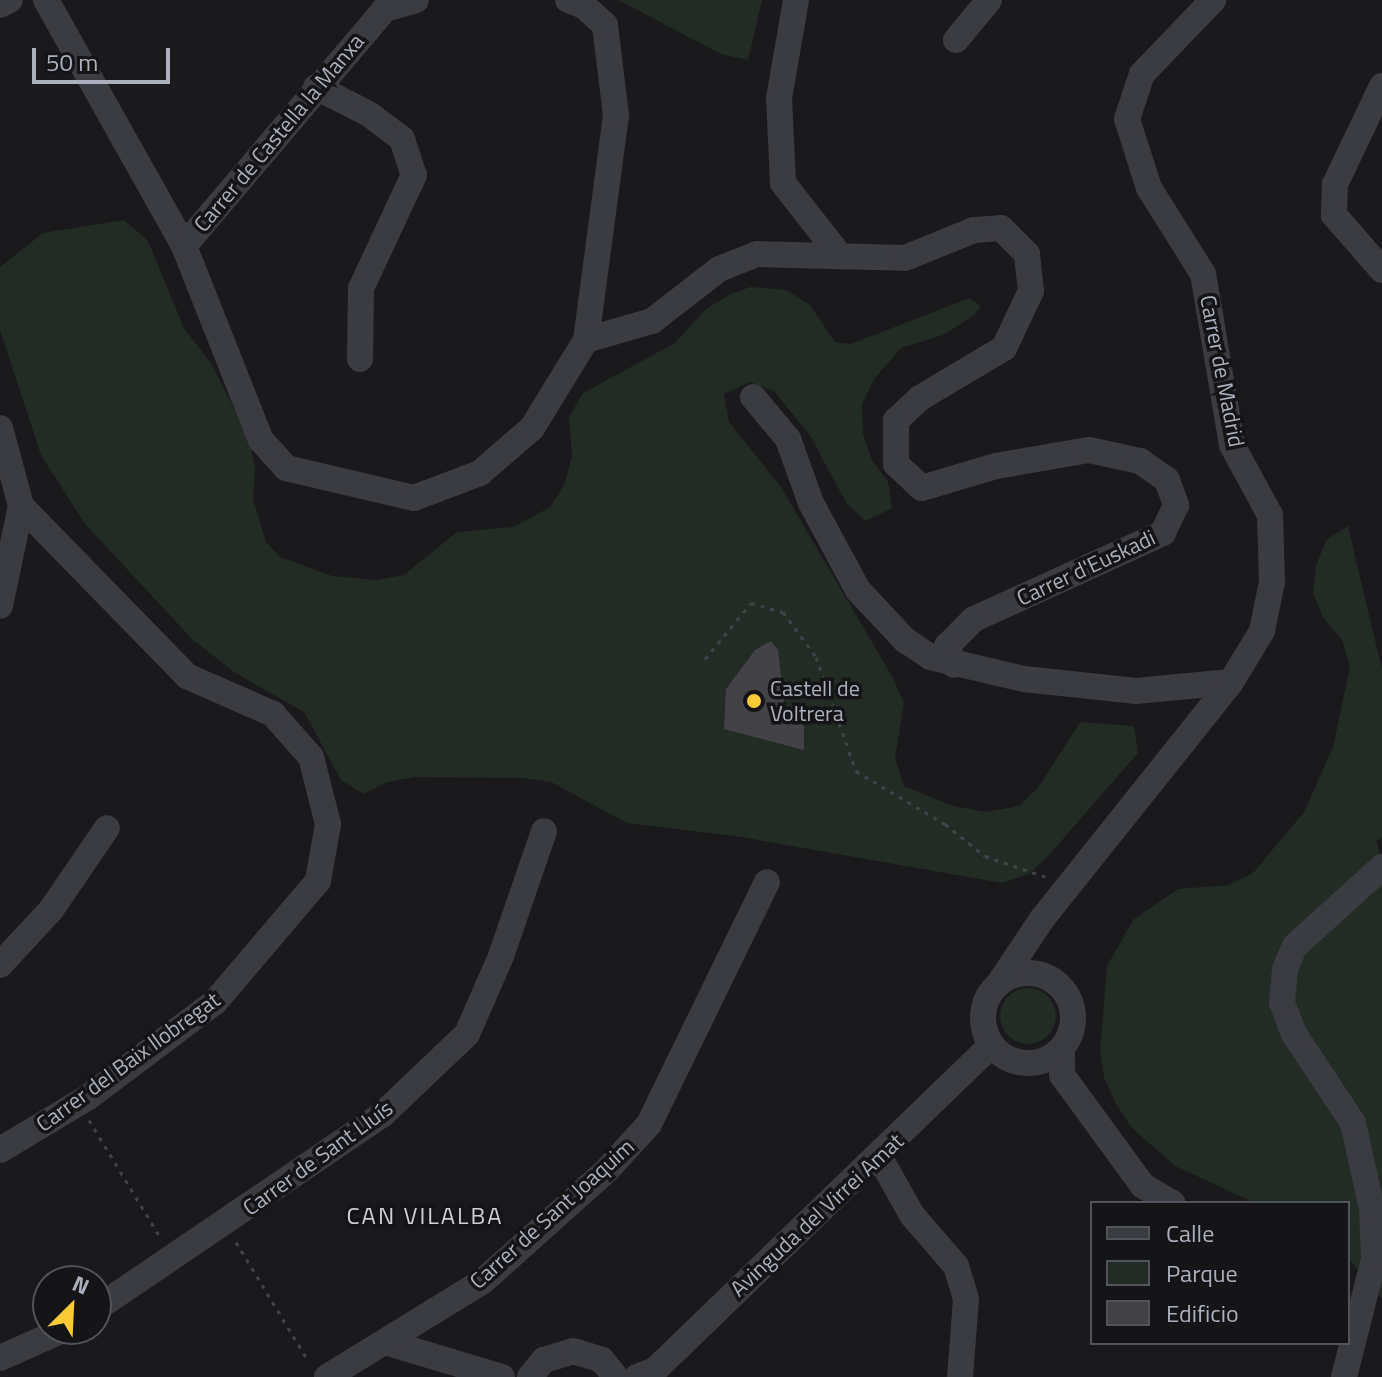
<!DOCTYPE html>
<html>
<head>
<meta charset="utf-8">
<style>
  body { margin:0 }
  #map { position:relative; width:1382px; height:1377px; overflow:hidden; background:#1a1a1d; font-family:"Titillium Web",sans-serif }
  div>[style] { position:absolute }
  .green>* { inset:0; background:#222b24 }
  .round { border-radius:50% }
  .building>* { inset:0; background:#424247 }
  .path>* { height:3px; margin-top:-1.5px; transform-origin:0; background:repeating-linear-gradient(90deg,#414249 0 4px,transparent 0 10px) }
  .minor>* { height:26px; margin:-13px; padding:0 13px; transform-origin:13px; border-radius:13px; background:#3b3c42 }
  .minor>.ring { margin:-13px; padding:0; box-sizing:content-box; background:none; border:26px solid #3b3c42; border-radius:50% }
  .dots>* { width:22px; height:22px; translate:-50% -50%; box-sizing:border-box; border:4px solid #151518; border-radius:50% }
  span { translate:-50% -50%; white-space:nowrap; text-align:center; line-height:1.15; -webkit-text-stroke:7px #151518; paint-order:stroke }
  .street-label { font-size:22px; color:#acb0bd }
  .poi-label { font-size:22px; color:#acb0bd }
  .left { translate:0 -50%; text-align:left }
  .neighbourhood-label { font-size:24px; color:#ced0d8; letter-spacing:2px }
  .legend { position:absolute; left:1090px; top:1201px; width:260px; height:144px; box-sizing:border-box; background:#151518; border:2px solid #51535a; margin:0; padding:10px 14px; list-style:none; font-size:24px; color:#acb0bd }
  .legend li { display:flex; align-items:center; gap:16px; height:40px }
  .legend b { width:40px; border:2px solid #51535a }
  .north { position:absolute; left:32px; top:1265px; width:80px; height:80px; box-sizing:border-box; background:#151518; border:2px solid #51535a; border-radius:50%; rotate:24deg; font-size:22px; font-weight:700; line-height:32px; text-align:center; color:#acb0bd }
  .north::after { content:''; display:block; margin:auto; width:28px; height:36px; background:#f9ca36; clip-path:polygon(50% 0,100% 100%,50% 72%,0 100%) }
  .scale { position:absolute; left:32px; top:48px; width:138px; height:36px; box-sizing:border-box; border:4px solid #acb0bd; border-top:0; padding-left:10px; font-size:24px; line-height:28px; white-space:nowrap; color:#acb0bd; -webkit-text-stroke:6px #151518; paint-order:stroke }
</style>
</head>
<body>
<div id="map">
  <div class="green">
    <div style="clip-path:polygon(618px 0,762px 0,748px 60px,721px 54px)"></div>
    <div style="clip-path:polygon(124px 220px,148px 241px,184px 328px,212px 365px,249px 438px,255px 467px,253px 499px,266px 542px,280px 557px,332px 576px,376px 580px,404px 575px,457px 532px,514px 527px,550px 507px,565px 483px,572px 456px,569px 417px,583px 393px,675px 343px,706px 309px,729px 295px,750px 287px,786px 290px,810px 305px,835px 342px,851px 344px,969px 298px,981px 306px,973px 316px,943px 335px,901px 348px,875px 378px,862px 404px,863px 434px,872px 460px,888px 482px,892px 508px,866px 521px,847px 504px,809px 434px,774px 391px,750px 382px,724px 394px,729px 422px,781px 487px,893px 678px,904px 703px,895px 758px,904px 786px,953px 806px,986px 812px,1019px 806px,1038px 788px,1080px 722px,1134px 726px,1138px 753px,1048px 856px,1029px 874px,1002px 883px,735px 836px,627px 823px,551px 782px,523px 778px,416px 777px,388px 782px,363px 794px,341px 780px,304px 712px,234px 672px,193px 640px,85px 524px,41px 455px,0 330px,0 267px,43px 233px)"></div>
    <div style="clip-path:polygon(1348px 526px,1382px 670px,1382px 837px,1376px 841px,1382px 859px,1382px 1298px,1348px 1258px,1348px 1203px,1255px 1203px,1175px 1166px,1132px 1128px,1116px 1104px,1104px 1078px,1100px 1051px,1107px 966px,1133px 920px,1178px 889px,1229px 885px,1253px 873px,1304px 812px,1333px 747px,1350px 667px,1342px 640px,1324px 619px,1313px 593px,1316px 566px,1326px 540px)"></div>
    <div class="round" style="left:1000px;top:988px;width:56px;height:56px"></div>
  </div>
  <div class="building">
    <div style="clip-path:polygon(771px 641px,778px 650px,785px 713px,804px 726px,804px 750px,724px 729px,726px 689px,755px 650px)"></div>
  </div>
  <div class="path">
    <div style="left:705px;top:659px;width:72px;rotate:-50.6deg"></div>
    <div style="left:751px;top:603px;width:33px;rotate:16deg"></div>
    <div style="left:783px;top:612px;width:56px;rotate:53.7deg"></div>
    <div style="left:816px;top:657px;width:121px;rotate:70.7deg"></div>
    <div style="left:856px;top:771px;width:104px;rotate:30.8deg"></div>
    <div style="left:945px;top:824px;width:51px;rotate:38.7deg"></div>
    <div style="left:985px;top:856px;width:65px;rotate:19deg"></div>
    <div style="left:89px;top:1120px;width:140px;rotate:58.7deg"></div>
    <div style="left:236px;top:1242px;width:140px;rotate:58.7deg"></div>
  </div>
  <div class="minor">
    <div style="left:46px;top:0;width:282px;rotate:60.7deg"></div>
    <div style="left:184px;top:246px;width:209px;rotate:68.4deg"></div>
    <div style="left:261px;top:440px;width:38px;rotate:48deg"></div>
    <div style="left:286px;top:468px;width:131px;rotate:13.2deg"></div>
    <div style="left:414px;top:498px;width:71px;rotate:-20.7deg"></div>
    <div style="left:480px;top:473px;width:69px;rotate:-40.9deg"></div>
    <div style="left:532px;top:428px;width:103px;rotate:-58.5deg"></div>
    <div style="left:586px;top:340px;width:227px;rotate:-82.4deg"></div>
    <div style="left:616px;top:115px;width:91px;rotate:-97deg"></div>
    <div style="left:605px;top:25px;width:28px;rotate:-138deg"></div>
    <div style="left:584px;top:6px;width:17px;rotate:-159deg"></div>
    <div style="left:796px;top:0;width:99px;rotate:99.8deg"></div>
    <div style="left:779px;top:98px;width:85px;rotate:87.3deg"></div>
    <div style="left:783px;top:183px;width:93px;rotate:52deg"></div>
    <div style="left:0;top:5px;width:11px;rotate:-27deg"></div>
    <div style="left:956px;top:40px;width:52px;rotate:-50.5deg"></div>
    <div style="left:1382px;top:86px;width:109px;rotate:115.6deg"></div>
    <div style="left:1335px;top:184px;width:31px;rotate:92deg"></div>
    <div style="left:1334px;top:215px;width:73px;rotate:48.9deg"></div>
    <div style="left:316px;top:87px;width:59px;rotate:27deg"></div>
    <div style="left:369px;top:114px;width:41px;rotate:37.1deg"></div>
    <div style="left:402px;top:139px;width:38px;rotate:72deg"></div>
    <div style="left:414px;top:175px;width:125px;rotate:115.1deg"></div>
    <div style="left:361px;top:288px;width:71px;rotate:90.8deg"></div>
    <div style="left:184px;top:246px;width:311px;rotate:-49.7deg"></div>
    <div style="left:385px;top:9px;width:32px;rotate:-16deg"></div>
    <div style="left:586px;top:340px;width:69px;rotate:-16.1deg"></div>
    <div style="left:652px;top:321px;width:85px;rotate:-37.8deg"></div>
    <div style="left:719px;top:269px;width:41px;rotate:-21.5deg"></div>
    <div style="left:757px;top:254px;width:148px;rotate:1.5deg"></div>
    <div style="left:905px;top:258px;width:74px;rotate:-22.1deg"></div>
    <div style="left:974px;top:230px;width:27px;rotate:-4deg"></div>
    <div style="left:1001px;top:228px;width:37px;rotate:45deg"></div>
    <div style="left:1027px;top:254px;width:37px;rotate:84deg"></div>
    <div style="left:1031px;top:291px;width:63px;rotate:115.3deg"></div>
    <div style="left:1004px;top:348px;width:98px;rotate:149.2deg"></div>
    <div style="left:920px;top:398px;width:33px;rotate:137deg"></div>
    <div style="left:896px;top:420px;width:44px;rotate:90deg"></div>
    <div style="left:896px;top:464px;width:35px;rotate:43deg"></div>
    <div style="left:922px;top:488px;width:77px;rotate:-16.6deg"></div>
    <div style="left:996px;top:466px;width:94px;rotate:-9.8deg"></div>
    <div style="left:1089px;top:450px;width:52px;rotate:12.2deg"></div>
    <div style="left:1140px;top:461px;width:33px;rotate:35deg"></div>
    <div style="left:1167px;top:480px;width:27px;rotate:70deg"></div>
    <div style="left:1176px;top:505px;width:31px;rotate:115deg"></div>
    <div style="left:1163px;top:533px;width:208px;rotate:155.5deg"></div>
    <div style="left:974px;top:619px;width:38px;rotate:135deg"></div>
    <div style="left:947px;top:646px;width:20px;rotate:70deg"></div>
    <div style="left:753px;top:397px;width:55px;rotate:50.2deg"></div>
    <div style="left:788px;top:439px;width:68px;rotate:70.2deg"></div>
    <div style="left:811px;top:503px;width:99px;rotate:61.6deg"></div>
    <div style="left:858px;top:590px;width:69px;rotate:46.8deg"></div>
    <div style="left:905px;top:640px;width:30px;rotate:34deg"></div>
    <div style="left:930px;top:657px;width:97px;rotate:13.2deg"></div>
    <div style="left:1024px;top:679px;width:113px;rotate:6.1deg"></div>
    <div style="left:1136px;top:691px;width:95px;rotate:-5.4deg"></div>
    <div style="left:0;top:428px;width:81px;rotate:74.9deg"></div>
    <div style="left:21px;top:506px;width:102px;rotate:101.9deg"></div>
    <div style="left:0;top:965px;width:75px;rotate:-47.2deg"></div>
    <div style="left:51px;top:910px;width:99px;rotate:-55.7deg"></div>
    <div class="ring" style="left:983px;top:973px;width:64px;height:64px"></div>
    <div style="left:1000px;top:982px;width:76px;rotate:-56.3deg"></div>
    <div style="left:1042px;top:919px;width:303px;rotate:-51.4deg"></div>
    <div style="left:1231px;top:682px;width:60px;rotate:-58.7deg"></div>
    <div style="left:1262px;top:631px;width:50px;rotate:-78.5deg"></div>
    <div style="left:1272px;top:582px;width:67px;rotate:-91.7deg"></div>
    <div style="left:1270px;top:515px;width:80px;rotate:-118.5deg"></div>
    <div style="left:1232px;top:445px;width:173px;rotate:-99.6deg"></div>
    <div style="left:1203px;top:274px;width:102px;rotate:-122.1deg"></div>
    <div style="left:1149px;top:188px;width:72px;rotate:-107.7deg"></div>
    <div style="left:1127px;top:119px;width:47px;rotate:-71.6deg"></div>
    <div style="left:1142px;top:74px;width:103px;rotate:-46.2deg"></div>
    <div style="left:1062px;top:1048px;width:27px;rotate:90deg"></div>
    <div style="left:1062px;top:1075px;width:137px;rotate:53.9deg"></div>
    <div style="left:1143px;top:1186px;width:34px;rotate:30deg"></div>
    <div style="left:0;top:1150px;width:101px;rotate:-30.9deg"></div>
    <div style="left:87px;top:1098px;width:160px;rotate:-36.9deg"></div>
    <div style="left:215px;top:1002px;width:159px;rotate:-49.6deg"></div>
    <div style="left:318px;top:881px;width:58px;rotate:-80deg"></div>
    <div style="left:328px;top:824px;width:69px;rotate:-104.2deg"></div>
    <div style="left:311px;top:757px;width:57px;rotate:-131.5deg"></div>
    <div style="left:273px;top:714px;width:94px;rotate:-156.2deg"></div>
    <div style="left:187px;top:676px;width:238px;rotate:-134.3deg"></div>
    <div style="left:880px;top:1158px;width:65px;rotate:60.7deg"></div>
    <div style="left:912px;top:1215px;width:67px;rotate:49.2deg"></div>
    <div style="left:956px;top:1266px;width:34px;rotate:73deg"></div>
    <div style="left:966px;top:1299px;width:78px;rotate:94.4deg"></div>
    <div style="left:96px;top:1309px;width:347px;rotate:-34.2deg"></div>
    <div style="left:383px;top:1114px;width:116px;rotate:-43.6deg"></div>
    <div style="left:467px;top:1034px;width:85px;rotate:-66.4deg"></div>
    <div style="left:501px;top:956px;width:132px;rotate:-71deg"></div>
    <div style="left:385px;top:1342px;width:122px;rotate:16.7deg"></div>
    <div style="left:0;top:1358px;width:71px;rotate:-24deg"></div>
    <div style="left:327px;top:1377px;width:183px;rotate:-31.6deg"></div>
    <div style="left:483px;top:1281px;width:166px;rotate:-41.8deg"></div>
    <div style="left:607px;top:1170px;width:62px;rotate:-47.6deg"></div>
    <div style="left:649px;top:1124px;width:269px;rotate:-64deg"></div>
    <div style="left:530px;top:1377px;width:22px;rotate:-51deg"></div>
    <div style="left:544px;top:1360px;width:30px;rotate:-17deg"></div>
    <div style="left:573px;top:1351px;width:30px;rotate:17deg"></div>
    <div style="left:602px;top:1360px;width:22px;rotate:51deg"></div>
    <div style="left:637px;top:1377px;width:19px;rotate:-21deg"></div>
    <div style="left:655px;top:1370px;width:467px;rotate:-44deg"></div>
    <div style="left:1344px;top:1377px;width:122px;rotate:-75.7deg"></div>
    <div style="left:1374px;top:1259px;width:50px;rotate:-92.3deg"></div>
    <div style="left:1372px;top:1209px;width:88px;rotate:-102.5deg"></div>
    <div style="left:1353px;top:1123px;width:107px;rotate:-123.5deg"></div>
    <div style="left:1294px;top:1034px;width:33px;rotate:-111deg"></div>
    <div style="left:1282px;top:1003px;width:34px;rotate:-85deg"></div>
    <div style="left:1285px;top:969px;width:25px;rotate:-67deg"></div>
    <div style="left:1295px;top:946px;width:118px;rotate:-42.2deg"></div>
  </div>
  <div class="dots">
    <div style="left:754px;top:701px;background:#f9ca36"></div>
  </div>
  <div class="street-label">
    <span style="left:279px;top:133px;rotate:-50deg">Carrer de Castella la Manxa</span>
    <span style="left:1222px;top:371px;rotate:79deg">Carrer de Madrid</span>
    <span style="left:1086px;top:568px;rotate:-25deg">Carrer d'Euskadi</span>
    <span style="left:128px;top:1062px;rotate:-36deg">Carrer del Baix llobregat</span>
    <span style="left:318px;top:1158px;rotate:-36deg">Carrer de Sant Lluís</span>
    <span style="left:552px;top:1214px;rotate:-42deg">Carrer de Sant Joaquim</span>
    <span style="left:817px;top:1215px;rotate:-43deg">Avinguda del Virrei Amat</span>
  </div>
  <div class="poi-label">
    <span class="left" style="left:770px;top:701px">Castell de<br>Voltrera</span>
  </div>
  <div class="neighbourhood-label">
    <span style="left:425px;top:1216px">CAN VILALBA</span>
  </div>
  <ul class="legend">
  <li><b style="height:10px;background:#3b3c42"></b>Calle</li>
  <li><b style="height:22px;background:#222b24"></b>Parque</li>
  <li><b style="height:22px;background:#424247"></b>Edificio</li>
  </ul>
  <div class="north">N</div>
  <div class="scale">50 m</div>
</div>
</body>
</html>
